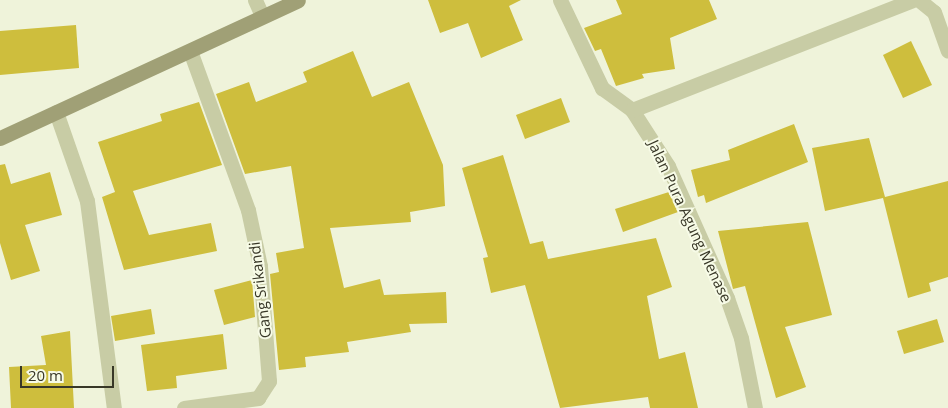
<!DOCTYPE html>
<html>
<head>
<meta charset="utf-8">
<style>
  body { margin:0 }
  #map { position:relative; width:948px; height:408px; overflow:hidden; background:#eff3da; font-family:"Open Sans",sans-serif }
  div>[style] { position:absolute }
  .building>* { inset:0; background:#cebe3d }
  .street>* { height:15px; margin:-7.5px; padding:0 7.5px; transform-origin:7.5px; border-radius:7.5px; background:#c8cca5 }
  .secondary>* { height:15px; margin:-7.5px; padding:0 7.5px; transform-origin:7.5px; border-radius:7.5px; background:#a0a076 }
  span { translate:-50% -50%; white-space:nowrap; text-align:center; line-height:1.15; -webkit-text-stroke:4px #f7fbe7; paint-order:stroke }
  .street-label { font-size:15px; color:#383727 }
  .scale { position:absolute; left:20px; top:366px; width:94px; height:22px; box-sizing:border-box; border:2px solid #383727; border-top:0; padding-left:6px; font-size:15px; line-height:18px; white-space:nowrap; color:#383727; -webkit-text-stroke:4px #f7fbe7; paint-order:stroke }
</style>
</head>
<body>
<div id="map">
  <div class="building">
    <div style="clip-path:polygon(428px 0,521px 0,509px 6px,523px 40px,481px 58px,468px 23px,440px 33px)"></div>
    <div style="clip-path:polygon(616px 0,709px 0,717px 19px,670px 38px,675px 69px,642px 74px,644px 78px,616px 86px,601px 49px,595px 51px,584px 28px,622px 14px)"></div>
    <div style="clip-path:polygon(76px 25px,79px 68px,0 75px,0 31px)"></div>
    <div style="clip-path:polygon(911px 41px,932px 85px,903px 98px,883px 55px)"></div>
    <div style="clip-path:polygon(353px 51px,372px 97px,409px 82px,443px 165px,445px 206px,410px 212px,411px 222px,330px 228px,344px 288px,380px 279px,384px 295px,446px 292px,447px 323px,409px 324px,411px 332px,347px 342px,349px 352px,305px 357px,306px 367px,279px 370px,270px 274px,279px 272px,276px 253px,304px 248px,291px 166px,245px 174px,216px 94px,249px 82px,256px 102px,307px 82px,303px 72px)"></div>
    <div style="clip-path:polygon(561px 98px,570px 122px,525px 139px,516px 115px)"></div>
    <div style="clip-path:polygon(199px 102px,222px 165px,133px 191px,149px 235px,211px 223px,217px 251px,124px 270px,102px 197px,115px 192px,98px 142px,162px 121px,160px 114px)"></div>
    <div style="clip-path:polygon(794px 124px,808px 162px,706px 203px,704px 195px,698px 197px,691px 170px,730px 160px,728px 150px)"></div>
    <div style="clip-path:polygon(869px 138px,885px 197px,948px 181px,948px 277px,929px 283px,931px 291px,908px 298px,883px 198px,825px 211px,812px 148px)"></div>
    <div style="clip-path:polygon(503px 155px,530px 244px,543px 241px,548px 259px,656px 238px,672px 287px,647px 296px,659px 359px,685px 352px,698px 408px,650px 408px,648px 397px,560px 408px,525px 285px,491px 293px,483px 258px,488px 257px,462px 168px)"></div>
    <div style="clip-path:polygon(5px 164px,11px 184px,50px 172px,62px 215px,25px 225px,40px 271px,11px 280px,0 243px,0 165px)"></div>
    <div style="clip-path:polygon(669px 192px,678px 212px,623px 232px,615px 209px)"></div>
    <div style="clip-path:polygon(808px 222px,832px 315px,785px 327px,806px 387px,776px 398px,745px 286px,733px 289px,718px 231px)"></div>
    <div style="clip-path:polygon(252px 280px,255px 317px,224px 325px,214px 290px)"></div>
    <div style="clip-path:polygon(151px 309px,155px 334px,115px 341px,111px 316px)"></div>
    <div style="clip-path:polygon(937px 319px,944px 342px,904px 354px,897px 331px)"></div>
    <div style="clip-path:polygon(70px 331px,74px 408px,11px 408px,9px 367px,46px 365px,41px 336px)"></div>
    <div style="clip-path:polygon(223px 334px,227px 369px,176px 376px,177px 388px,147px 391px,141px 345px)"></div>
  </div>
  <div class="street">
    <div style="left:255px;top:0;width:17px;rotate:66deg"></div>
    <div style="left:560px;top:0;width:98px;rotate:64.5deg"></div>
    <div style="left:602px;top:88px;width:37px;rotate:36deg"></div>
    <div style="left:632px;top:110px;width:67px;rotate:57.3deg"></div>
    <div style="left:668px;top:166px;width:145px;rotate:65.9deg"></div>
    <div style="left:727px;top:298px;width:42px;rotate:70.7deg"></div>
    <div style="left:741px;top:338px;width:71px;rotate:78.7deg"></div>
    <div style="left:919px;top:0;width:19px;rotate:39deg"></div>
    <div style="left:934px;top:12px;width:41px;rotate:70.3deg"></div>
    <div style="left:632px;top:110px;width:301px;rotate:-21.4deg"></div>
    <div style="left:56px;top:112px;width:94px;rotate:70.8deg"></div>
    <div style="left:87px;top:201px;width:209px;rotate:82.6deg"></div>
    <div style="left:184px;top:408px;width:75px;rotate:-7.7deg"></div>
    <div style="left:258px;top:398px;width:20px;rotate:-57deg"></div>
    <div style="left:269px;top:381px;width:115px;rotate:-94.5deg"></div>
    <div style="left:260px;top:266px;width:57px;rotate:-102.1deg"></div>
    <div style="left:248px;top:210px;width:167px;rotate:-110deg"></div>
  </div>
  <div class="secondary">
    <div style="left:0;top:138px;width:328px;rotate:-24.8deg"></div>
  </div>
  <div class="street-label">
    <span style="left:690px;top:221px;rotate:65deg">Jalan Pura Agung Menase</span>
    <span style="left:260px;top:290px;rotate:-97deg">Gang Srikandi</span>
  </div>
  <div class="scale">20 m</div>
</div>
</body>
</html>
